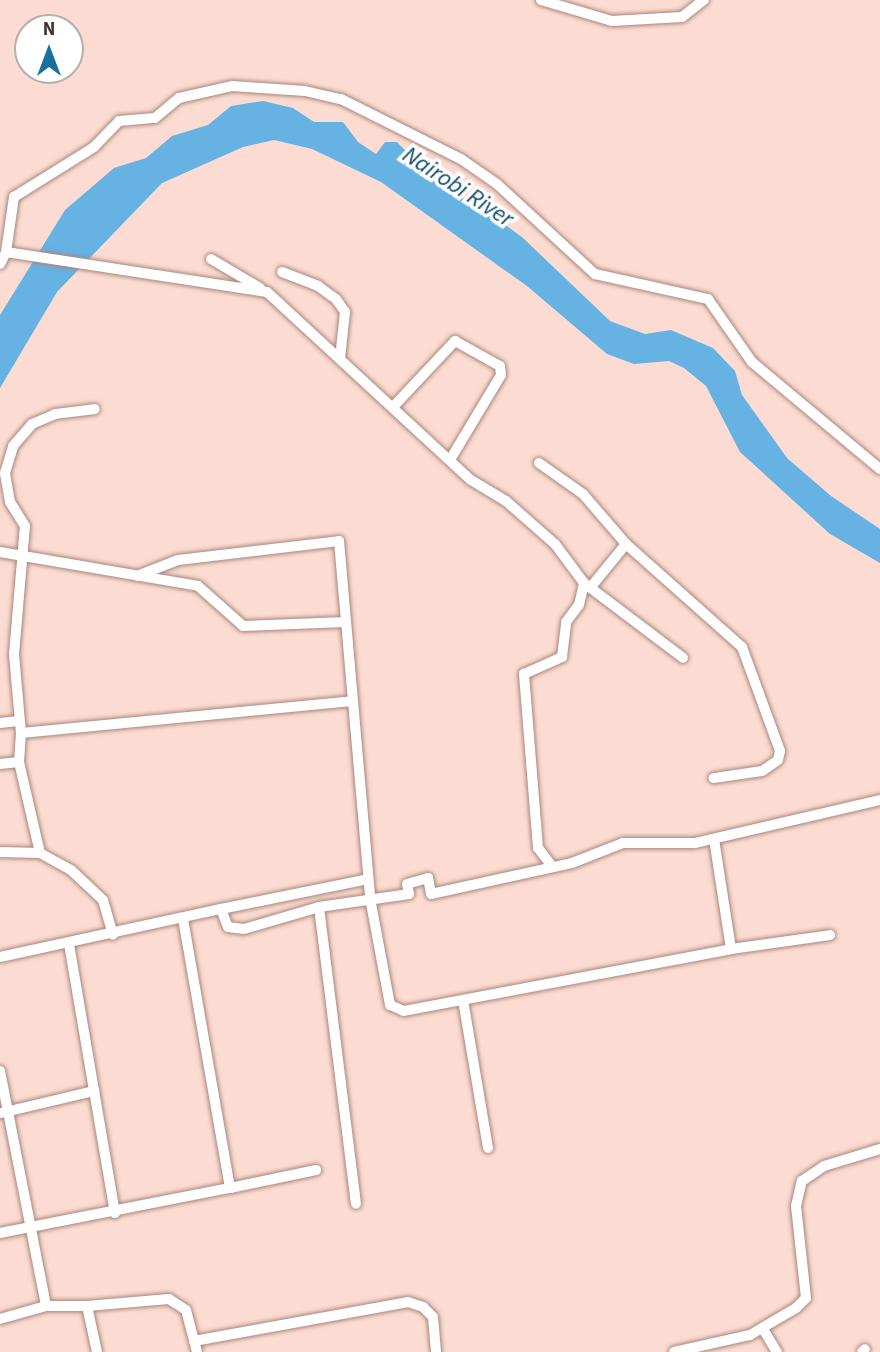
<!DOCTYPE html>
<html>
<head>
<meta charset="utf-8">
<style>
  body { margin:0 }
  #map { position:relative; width:880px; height:1352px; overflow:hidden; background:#fcdcd2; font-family:"Source Sans 3",sans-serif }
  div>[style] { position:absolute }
  .water>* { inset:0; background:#65b2e3 }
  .roads { filter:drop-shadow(0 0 2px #ab867b) drop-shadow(0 0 2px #ab867b) }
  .minor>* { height:10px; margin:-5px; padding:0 5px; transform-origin:5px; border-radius:5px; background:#fff }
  span { translate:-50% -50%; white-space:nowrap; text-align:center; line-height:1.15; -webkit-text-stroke:7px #fff; paint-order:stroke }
  .water-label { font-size:24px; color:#0e4b6c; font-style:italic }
  .north { position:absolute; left:14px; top:14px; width:70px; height:70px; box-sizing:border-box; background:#fff; border:2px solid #b4aeac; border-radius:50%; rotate:0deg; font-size:19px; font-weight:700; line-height:28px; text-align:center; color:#44342f }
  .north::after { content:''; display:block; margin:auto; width:24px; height:32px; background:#17709f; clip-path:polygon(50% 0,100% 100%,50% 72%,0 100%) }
</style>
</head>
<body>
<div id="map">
  <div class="water">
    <div style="clip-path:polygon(263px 101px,293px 108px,314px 122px,343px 122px,358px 142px,376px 154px,385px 142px,397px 142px,442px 189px,480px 206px,523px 238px,610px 321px,645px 334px,671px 330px,713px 348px,735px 371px,742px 395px,787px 458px,831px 496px,880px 529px,880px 563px,830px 534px,740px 452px,706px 386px,684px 368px,669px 361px,634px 364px,607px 354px,527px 286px,381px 182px,312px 149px,274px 140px,243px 147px,162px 183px,57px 292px,0 388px,0 315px,65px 210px,114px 168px,146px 158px,172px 136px,208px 125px,231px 106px)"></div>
  </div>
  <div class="roads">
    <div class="minor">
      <div style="left:541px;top:0;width:74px;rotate:16.5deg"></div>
      <div style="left:612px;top:21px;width:70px;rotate:-3.3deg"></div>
      <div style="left:682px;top:17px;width:28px;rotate:-38deg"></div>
      <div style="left:6px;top:252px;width:264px;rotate:8.7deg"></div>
      <div style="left:267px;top:292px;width:277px;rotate:42.7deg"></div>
      <div style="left:471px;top:480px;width:41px;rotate:31deg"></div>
      <div style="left:506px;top:501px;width:65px;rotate:41.3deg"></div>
      <div style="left:555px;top:544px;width:49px;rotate:53.4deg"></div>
      <div style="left:584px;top:583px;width:124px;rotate:37.1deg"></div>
      <div style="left:211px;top:259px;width:57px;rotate:30.6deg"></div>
      <div style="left:0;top:264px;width:13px;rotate:-63deg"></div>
      <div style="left:6px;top:252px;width:56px;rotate:-81.7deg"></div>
      <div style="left:14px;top:197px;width:94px;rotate:-32deg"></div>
      <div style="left:94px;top:147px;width:36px;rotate:-46deg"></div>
      <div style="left:119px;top:121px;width:36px;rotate:-5deg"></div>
      <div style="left:155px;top:118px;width:31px;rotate:-40deg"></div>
      <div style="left:179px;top:98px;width:54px;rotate:-12.8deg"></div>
      <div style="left:232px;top:86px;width:73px;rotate:3.9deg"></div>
      <div style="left:305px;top:91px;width:37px;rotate:13deg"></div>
      <div style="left:341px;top:99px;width:134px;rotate:26.6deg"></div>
      <div style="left:461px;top:159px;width:44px;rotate:34.8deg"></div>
      <div style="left:497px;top:184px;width:133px;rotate:42.6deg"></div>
      <div style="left:595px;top:274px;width:116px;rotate:12.5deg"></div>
      <div style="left:708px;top:299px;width:77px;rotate:55.1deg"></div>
      <div style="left:752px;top:362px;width:167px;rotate:39.9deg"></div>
      <div style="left:282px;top:272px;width:39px;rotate:21deg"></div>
      <div style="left:318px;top:286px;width:22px;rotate:36deg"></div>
      <div style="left:336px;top:299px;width:16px;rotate:55deg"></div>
      <div style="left:345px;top:312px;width:47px;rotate:96.1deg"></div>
      <div style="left:393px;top:407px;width:91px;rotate:-46.8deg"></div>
      <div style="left:455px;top:341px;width:51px;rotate:29.1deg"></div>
      <div style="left:500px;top:366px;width:9px;rotate:84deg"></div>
      <div style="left:501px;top:375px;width:99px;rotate:121deg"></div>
      <div style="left:539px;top:463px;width:54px;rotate:35.2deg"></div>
      <div style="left:583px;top:494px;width:66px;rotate:49.3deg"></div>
      <div style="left:626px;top:544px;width:155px;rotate:41.6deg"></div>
      <div style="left:742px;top:647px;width:111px;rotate:69.9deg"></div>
      <div style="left:780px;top:751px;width:9px;rotate:103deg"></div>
      <div style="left:778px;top:760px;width:19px;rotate:145deg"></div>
      <div style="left:762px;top:771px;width:49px;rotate:171.7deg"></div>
      <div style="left:0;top:552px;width:201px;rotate:9.7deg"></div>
      <div style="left:198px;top:586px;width:60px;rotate:41.6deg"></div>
      <div style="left:243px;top:626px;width:102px;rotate:-2.2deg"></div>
      <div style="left:137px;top:576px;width:44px;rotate:-21.3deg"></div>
      <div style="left:178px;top:560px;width:162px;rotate:-6.7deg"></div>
      <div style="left:339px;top:541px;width:358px;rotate:85deg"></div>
      <div style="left:370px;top:898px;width:109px;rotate:79.4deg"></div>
      <div style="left:390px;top:1005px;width:15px;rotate:23deg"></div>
      <div style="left:404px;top:1011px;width:333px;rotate:-10.7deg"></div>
      <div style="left:590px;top:588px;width:57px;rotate:-50.7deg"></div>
      <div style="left:0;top:723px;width:19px;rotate:-6deg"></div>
      <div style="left:21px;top:733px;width:79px;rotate:-95.1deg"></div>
      <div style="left:14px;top:654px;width:128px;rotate:-85.1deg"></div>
      <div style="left:25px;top:526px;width:28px;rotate:-122deg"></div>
      <div style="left:10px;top:502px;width:29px;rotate:-100deg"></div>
      <div style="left:5px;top:473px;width:28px;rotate:-73deg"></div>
      <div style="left:13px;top:446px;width:29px;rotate:-49deg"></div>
      <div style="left:32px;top:424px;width:25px;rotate:-23deg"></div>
      <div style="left:55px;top:414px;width:40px;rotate:-7.1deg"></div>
      <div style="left:0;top:764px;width:19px;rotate:-6deg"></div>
      <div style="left:714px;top:839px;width:111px;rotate:81.2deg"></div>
      <div style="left:731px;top:949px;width:100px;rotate:-8deg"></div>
      <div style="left:0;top:852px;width:40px;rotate:1.4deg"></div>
      <div style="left:40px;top:853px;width:35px;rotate:29deg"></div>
      <div style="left:71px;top:870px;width:44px;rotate:43.2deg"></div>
      <div style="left:103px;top:900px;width:36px;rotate:74deg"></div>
      <div style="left:40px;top:853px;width:93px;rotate:-103deg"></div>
      <div style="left:19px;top:762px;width:29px;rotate:-86deg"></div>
      <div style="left:21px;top:733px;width:333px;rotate:-5.5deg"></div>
      <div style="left:551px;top:865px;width:21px;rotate:-127deg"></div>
      <div style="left:538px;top:848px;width:175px;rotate:-94.6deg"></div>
      <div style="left:524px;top:674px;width:42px;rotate:-24.1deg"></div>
      <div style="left:562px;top:657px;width:35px;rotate:-83deg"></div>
      <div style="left:566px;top:622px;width:21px;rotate:-53deg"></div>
      <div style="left:579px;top:605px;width:23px;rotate:-77deg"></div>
      <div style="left:319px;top:907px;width:299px;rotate:82.9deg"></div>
      <div style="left:221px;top:909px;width:150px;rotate:-11.5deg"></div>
      <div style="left:69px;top:944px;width:273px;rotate:80.3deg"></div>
      <div style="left:0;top:957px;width:226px;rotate:-12.3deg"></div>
      <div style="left:221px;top:909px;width:19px;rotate:69deg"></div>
      <div style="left:228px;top:927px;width:16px;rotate:7deg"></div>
      <div style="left:244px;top:929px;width:78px;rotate:-16.3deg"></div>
      <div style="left:319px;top:907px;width:91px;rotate:-8.2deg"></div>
      <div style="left:409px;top:894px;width:10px;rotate:-101deg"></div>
      <div style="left:407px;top:884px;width:22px;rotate:-16deg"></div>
      <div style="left:428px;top:878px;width:16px;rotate:79deg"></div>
      <div style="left:431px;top:894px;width:144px;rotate:-12.4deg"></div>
      <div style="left:572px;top:863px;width:55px;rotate:-21.4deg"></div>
      <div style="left:623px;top:843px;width:72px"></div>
      <div style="left:695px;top:843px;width:190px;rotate:-13.1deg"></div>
      <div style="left:463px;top:1000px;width:150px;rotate:80.4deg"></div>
      <div style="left:0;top:1071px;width:239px;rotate:78.9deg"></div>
      <div style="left:1px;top:1113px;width:96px;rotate:-13.3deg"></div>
      <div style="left:230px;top:1188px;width:88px;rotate:-11.8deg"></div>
      <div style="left:0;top:1233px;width:234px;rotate:-11.1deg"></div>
      <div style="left:230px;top:1188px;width:273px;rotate:-99.9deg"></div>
      <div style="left:87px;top:1306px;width:82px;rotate:-4.9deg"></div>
      <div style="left:169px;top:1299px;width:20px;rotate:33deg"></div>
      <div style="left:186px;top:1310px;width:43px;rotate:75.3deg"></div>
      <div style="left:0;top:1319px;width:48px;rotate:-15.8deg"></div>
      <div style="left:46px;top:1306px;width:41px"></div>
      <div style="left:87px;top:1306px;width:47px;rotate:77.7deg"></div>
      <div style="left:763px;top:1329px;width:27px;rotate:59deg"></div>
      <div style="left:194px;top:1341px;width:218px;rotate:-10.3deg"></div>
      <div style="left:408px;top:1302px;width:16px;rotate:18deg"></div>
      <div style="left:423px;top:1307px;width:14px;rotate:45deg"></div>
      <div style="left:433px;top:1317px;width:35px;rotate:85deg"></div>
      <div style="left:674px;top:1352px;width:78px;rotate:-12.6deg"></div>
      <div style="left:750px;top:1335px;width:53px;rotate:-30.4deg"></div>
      <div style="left:796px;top:1308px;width:14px;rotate:-45deg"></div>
      <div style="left:806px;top:1298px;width:93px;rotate:-96.2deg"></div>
      <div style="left:796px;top:1206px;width:26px;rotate:-77deg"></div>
      <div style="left:802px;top:1181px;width:27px;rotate:-34deg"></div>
      <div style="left:824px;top:1166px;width:59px;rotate:-16.9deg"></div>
      <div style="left:862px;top:1352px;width:4px;rotate:-45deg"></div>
    </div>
  </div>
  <div class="water-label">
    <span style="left:458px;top:187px;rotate:33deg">Nairobi River</span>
  </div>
  <div class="north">N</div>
</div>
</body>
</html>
